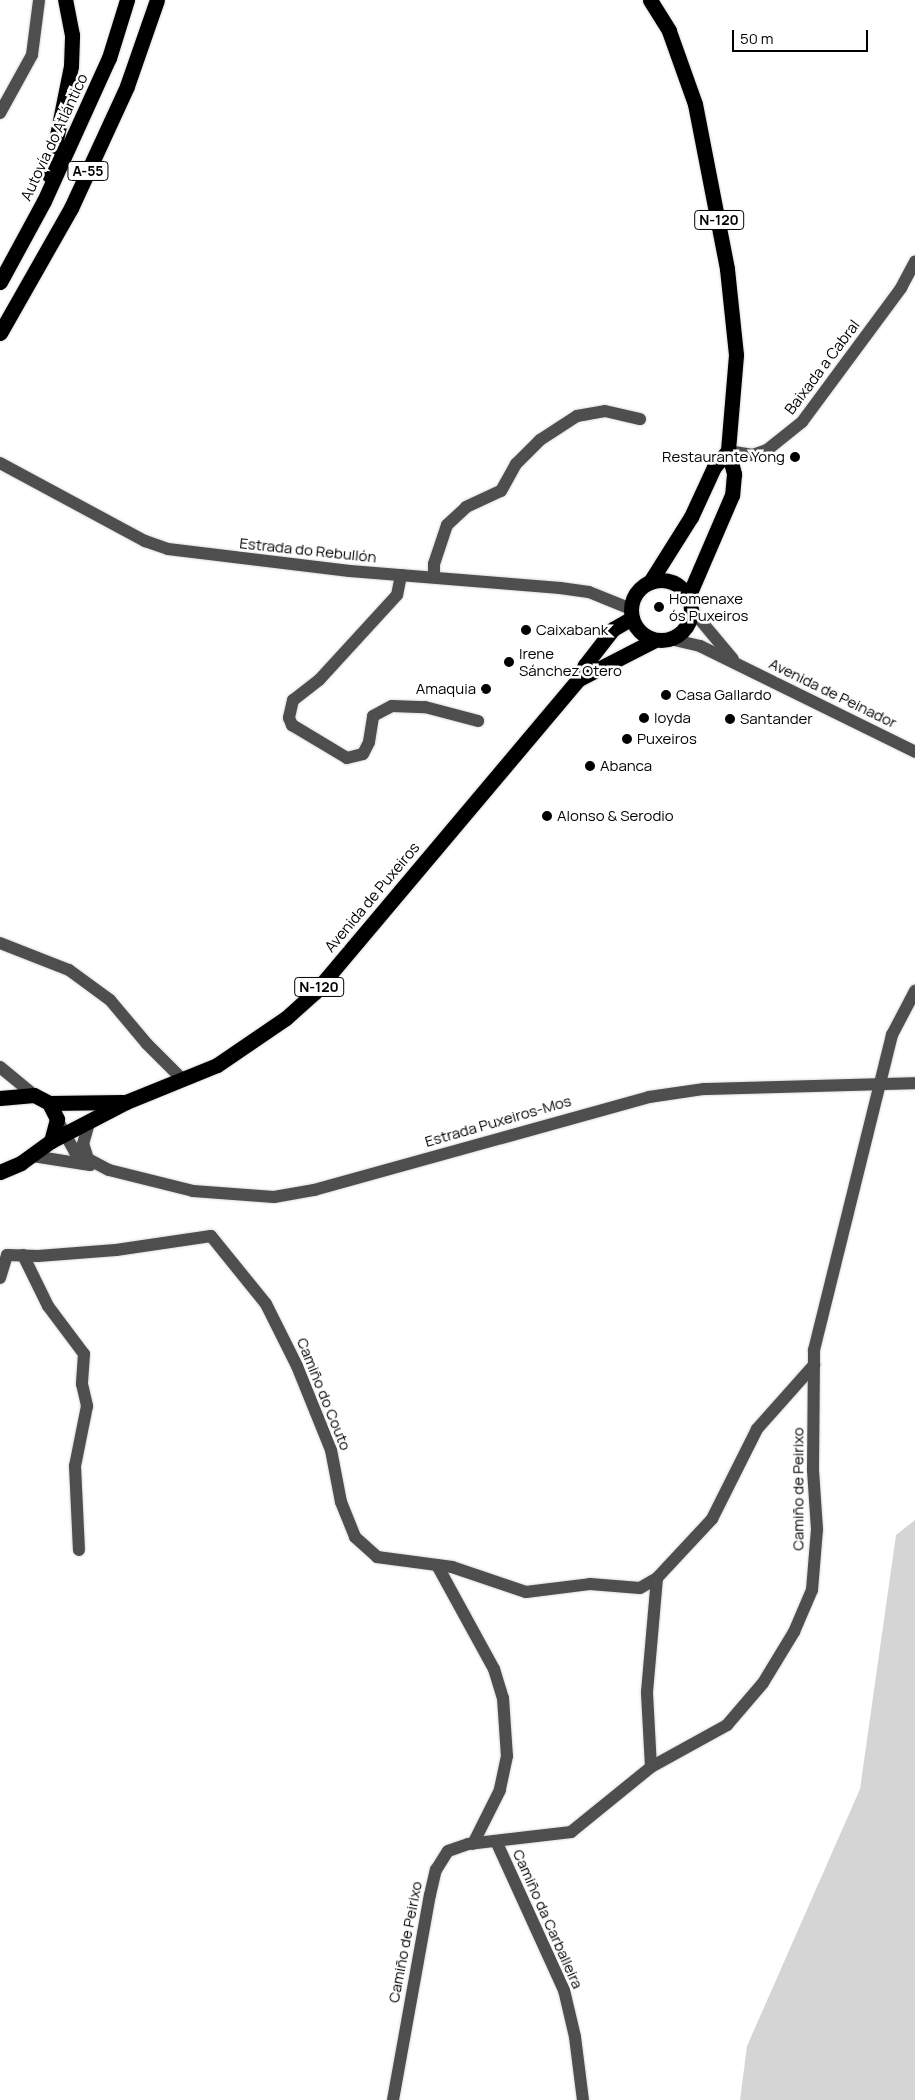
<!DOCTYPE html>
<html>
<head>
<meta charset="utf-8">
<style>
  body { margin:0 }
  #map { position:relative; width:915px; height:2100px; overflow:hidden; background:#fff; font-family:Manrope,sans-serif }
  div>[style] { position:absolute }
  .green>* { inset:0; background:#d5d5d5 }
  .roads { filter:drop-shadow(0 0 1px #dbdbdb) drop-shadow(0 0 1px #dbdbdb) }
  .minor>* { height:12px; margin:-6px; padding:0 6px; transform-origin:6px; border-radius:6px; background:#4e4e4e }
  .highway>* { height:15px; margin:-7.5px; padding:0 7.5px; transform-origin:7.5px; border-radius:7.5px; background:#000 }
  .highway>.ring { margin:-7.5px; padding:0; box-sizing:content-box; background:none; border:15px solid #000; border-radius:50% }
  .dots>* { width:14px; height:14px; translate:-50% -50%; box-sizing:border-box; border:2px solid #fff; border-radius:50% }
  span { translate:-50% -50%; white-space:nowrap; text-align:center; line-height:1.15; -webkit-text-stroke:5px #fff; paint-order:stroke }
  .shield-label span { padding:1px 4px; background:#fff; border:1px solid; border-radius:4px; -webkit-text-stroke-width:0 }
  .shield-label { font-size:14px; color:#000; font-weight:700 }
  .street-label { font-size:15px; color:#000 }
  .poi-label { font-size:15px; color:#000 }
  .right { translate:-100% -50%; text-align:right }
  .left { translate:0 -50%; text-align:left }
  .scale { position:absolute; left:732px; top:30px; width:136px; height:22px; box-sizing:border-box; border:2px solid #000; border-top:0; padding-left:6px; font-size:15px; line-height:18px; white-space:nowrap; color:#000; -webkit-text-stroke:4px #fff; paint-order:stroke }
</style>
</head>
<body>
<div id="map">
  <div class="green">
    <div style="clip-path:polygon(915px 1520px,915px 2100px,740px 2100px,747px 2046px,860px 1789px,896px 1535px)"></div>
  </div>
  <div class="roads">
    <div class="minor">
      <div style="left:0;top:113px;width:66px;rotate:-61.1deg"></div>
      <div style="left:32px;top:55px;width:55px;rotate:-82.7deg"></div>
      <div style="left:728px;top:451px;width:25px;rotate:9deg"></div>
      <div style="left:753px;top:455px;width:15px;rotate:-20deg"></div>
      <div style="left:767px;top:450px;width:45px;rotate:-38.7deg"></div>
      <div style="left:802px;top:422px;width:167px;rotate:-53.5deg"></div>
      <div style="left:901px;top:288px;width:30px;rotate:-62deg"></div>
      <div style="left:0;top:463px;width:165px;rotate:28.3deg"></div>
      <div style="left:145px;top:541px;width:24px;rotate:19deg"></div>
      <div style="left:168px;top:549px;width:183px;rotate:6.9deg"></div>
      <div style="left:350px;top:571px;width:211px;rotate:4.6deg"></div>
      <div style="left:560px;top:588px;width:29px;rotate:8deg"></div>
      <div style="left:589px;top:592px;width:45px;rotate:22deg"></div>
      <div style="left:401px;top:575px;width:20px;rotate:101deg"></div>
      <div style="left:397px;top:595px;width:115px;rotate:132.5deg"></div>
      <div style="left:319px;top:680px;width:33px;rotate:142deg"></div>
      <div style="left:293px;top:700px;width:18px;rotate:103deg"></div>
      <div style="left:289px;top:718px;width:8px;rotate:67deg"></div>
      <div style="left:292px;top:725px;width:64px;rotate:31deg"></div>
      <div style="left:347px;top:758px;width:16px;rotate:-14deg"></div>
      <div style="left:363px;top:754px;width:13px;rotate:-63deg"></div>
      <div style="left:369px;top:742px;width:26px;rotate:-81deg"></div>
      <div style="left:373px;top:716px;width:21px;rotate:-28deg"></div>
      <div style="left:392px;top:706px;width:33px;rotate:2deg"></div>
      <div style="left:425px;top:707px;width:55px;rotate:14.8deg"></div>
      <div style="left:434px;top:577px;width:13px;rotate:-90deg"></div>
      <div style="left:434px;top:564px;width:41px;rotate:-71.6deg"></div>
      <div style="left:447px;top:525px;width:26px;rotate:-43deg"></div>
      <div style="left:466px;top:507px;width:38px;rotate:-25deg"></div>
      <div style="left:501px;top:491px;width:31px;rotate:-61deg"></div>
      <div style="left:516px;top:464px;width:34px;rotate:-45deg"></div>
      <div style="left:540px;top:440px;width:44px;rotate:-33deg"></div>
      <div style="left:577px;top:416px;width:28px;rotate:-10deg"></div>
      <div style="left:605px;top:411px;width:36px;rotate:13deg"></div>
      <div style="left:691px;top:609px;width:65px;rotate:50deg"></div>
      <div style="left:670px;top:639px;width:31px;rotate:13deg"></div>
      <div style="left:700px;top:646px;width:240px;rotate:26.2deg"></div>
      <div style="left:0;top:943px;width:74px;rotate:21.4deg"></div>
      <div style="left:69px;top:970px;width:51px;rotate:36.2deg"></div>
      <div style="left:110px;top:1000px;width:57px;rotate:49.9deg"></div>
      <div style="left:147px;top:1044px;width:51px;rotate:45deg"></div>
      <div style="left:0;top:1067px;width:44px;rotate:39.5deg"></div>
      <div style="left:60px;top:1125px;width:31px;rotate:61deg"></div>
      <div style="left:75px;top:1152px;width:38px;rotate:28deg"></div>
      <div style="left:109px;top:1170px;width:87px;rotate:14deg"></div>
      <div style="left:193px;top:1191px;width:81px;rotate:4.2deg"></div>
      <div style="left:274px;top:1197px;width:41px;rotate:-9.9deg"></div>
      <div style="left:314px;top:1190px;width:348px;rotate:-15.5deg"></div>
      <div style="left:649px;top:1097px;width:56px;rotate:-8.3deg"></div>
      <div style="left:704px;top:1089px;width:211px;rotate:-1.6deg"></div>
      <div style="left:33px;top:1156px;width:58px;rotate:9deg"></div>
      <div style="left:89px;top:1162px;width:19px;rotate:-108deg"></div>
      <div style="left:83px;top:1144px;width:25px;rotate:-74deg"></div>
      <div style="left:23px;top:1255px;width:57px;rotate:63.9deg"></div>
      <div style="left:48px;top:1306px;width:60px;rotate:53.1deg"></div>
      <div style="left:84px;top:1354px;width:30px;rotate:94deg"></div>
      <div style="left:82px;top:1384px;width:23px;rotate:77deg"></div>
      <div style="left:87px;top:1406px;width:61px;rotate:101.3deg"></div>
      <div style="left:75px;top:1466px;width:84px;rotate:87.3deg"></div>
      <div style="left:0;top:1278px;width:24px;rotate:-73deg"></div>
      <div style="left:7px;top:1255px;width:31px;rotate:2deg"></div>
      <div style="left:38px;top:1256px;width:78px;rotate:-4.4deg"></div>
      <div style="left:116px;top:1250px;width:96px;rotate:-8.4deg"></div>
      <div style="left:211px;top:1236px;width:87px;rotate:51deg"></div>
      <div style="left:266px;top:1304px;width:69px;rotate:63.4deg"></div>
      <div style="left:297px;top:1366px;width:91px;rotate:68deg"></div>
      <div style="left:331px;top:1450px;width:53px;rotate:79.1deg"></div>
      <div style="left:341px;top:1502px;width:38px;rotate:68deg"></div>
      <div style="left:355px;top:1537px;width:30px;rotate:42deg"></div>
      <div style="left:377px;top:1557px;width:76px;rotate:7.6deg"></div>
      <div style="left:452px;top:1567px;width:78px;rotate:18.7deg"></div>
      <div style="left:526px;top:1592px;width:64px;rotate:-7.1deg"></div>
      <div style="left:590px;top:1584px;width:50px;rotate:4.6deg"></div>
      <div style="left:640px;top:1588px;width:20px;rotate:-30deg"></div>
      <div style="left:657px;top:1578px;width:81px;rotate:-47deg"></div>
      <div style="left:712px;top:1519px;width:101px;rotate:-63.4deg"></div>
      <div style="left:757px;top:1429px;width:86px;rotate:-48.3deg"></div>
      <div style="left:437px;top:1565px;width:119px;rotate:61.3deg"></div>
      <div style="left:494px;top:1669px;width:30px;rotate:73deg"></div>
      <div style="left:503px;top:1698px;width:58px;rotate:86.1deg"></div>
      <div style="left:507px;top:1756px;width:35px;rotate:102deg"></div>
      <div style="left:500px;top:1790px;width:60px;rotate:116.6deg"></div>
      <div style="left:651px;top:1767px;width:75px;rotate:-93.1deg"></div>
      <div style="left:647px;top:1692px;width:114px;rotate:-85deg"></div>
      <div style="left:496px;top:1841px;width:164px;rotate:65.5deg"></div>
      <div style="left:564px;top:1990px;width:48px;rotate:76.8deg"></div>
      <div style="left:575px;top:2037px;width:64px;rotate:82.8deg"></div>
      <div style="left:393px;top:2100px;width:208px;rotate:-79.8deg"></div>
      <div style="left:430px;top:1895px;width:26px;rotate:-77deg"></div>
      <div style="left:436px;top:1870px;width:22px;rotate:-58deg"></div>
      <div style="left:448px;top:1851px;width:21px;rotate:-19deg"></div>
      <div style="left:468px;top:1844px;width:104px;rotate:-6.6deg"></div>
      <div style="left:571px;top:1832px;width:103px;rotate:-39.1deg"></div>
      <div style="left:651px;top:1767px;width:87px;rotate:-28.9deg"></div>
      <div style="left:727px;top:1725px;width:55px;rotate:-49.4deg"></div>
      <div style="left:763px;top:1683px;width:60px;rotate:-58.7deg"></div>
      <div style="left:794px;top:1632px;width:46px;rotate:-66.8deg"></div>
      <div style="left:812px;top:1590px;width:61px;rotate:-85.3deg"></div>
      <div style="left:817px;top:1529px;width:59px;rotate:-93.9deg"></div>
      <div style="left:813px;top:1470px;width:120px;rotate:-89.5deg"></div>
      <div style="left:814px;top:1350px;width:325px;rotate:-76.1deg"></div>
      <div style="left:892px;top:1035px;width:50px;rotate:-62.4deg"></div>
    </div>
    <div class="highway">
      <div style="left:650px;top:0;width:36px;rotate:58deg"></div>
      <div style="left:669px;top:31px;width:77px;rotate:70.4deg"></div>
      <div style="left:695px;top:104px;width:168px;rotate:79deg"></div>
      <div style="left:727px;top:269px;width:86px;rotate:84deg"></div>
      <div style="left:736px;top:355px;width:96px;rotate:94.8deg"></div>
      <div style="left:728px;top:451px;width:24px;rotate:75deg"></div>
      <div style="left:734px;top:474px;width:21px;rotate:95deg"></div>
      <div style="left:732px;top:495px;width:111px;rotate:113.3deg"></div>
      <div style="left:49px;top:175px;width:111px;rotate:-78.6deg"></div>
      <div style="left:71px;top:66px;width:31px;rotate:-88deg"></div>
      <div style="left:72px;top:35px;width:36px;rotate:-101deg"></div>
      <div style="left:0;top:282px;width:92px;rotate:-61.5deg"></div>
      <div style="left:44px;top:201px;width:157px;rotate:-65.6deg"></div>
      <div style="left:109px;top:58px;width:61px;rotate:-72.8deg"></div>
      <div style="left:0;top:333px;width:144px;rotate:-60.4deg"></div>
      <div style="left:71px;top:208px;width:134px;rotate:-65.3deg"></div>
      <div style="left:127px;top:86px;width:91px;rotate:-70.8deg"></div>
      <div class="ring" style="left:631px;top:580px;width:45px;height:45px"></div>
      <div style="left:650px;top:582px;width:77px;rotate:-57.8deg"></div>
      <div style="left:691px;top:517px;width:55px;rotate:-65.3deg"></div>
      <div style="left:714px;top:467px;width:21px;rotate:-49deg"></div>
      <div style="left:579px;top:679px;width:15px;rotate:-67deg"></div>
      <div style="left:585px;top:665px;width:46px;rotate:-52.1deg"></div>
      <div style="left:613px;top:629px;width:22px;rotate:-30deg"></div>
      <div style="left:0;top:1098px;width:34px;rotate:-5deg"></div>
      <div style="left:34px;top:1095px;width:17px;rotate:28deg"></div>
      <div style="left:49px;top:1103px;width:18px;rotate:63deg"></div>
      <div style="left:57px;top:1119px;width:23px;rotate:105deg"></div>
      <div style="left:51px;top:1141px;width:37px;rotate:144deg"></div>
      <div style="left:21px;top:1163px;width:23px;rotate:157deg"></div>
      <div style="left:49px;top:1103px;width:73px;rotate:-0.8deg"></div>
      <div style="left:51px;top:1141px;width:85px;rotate:-27.5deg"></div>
      <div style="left:126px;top:1102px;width:98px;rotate:-22.1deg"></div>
      <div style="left:217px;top:1065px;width:83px;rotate:-34.3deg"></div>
      <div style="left:286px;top:1018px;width:39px;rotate:-42deg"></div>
      <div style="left:315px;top:992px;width:409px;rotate:-49.9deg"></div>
      <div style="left:579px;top:679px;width:85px;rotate:-27.2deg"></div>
    </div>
  </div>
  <div class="dots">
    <div style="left:795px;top:457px;background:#000"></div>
    <div style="left:659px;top:607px;background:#000"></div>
    <div style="left:526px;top:630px;background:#000"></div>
    <div style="left:509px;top:662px;background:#000"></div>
    <div style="left:486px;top:689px;background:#000"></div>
    <div style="left:666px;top:695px;background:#000"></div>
    <div style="left:644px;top:718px;background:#000"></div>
    <div style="left:730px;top:719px;background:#000"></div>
    <div style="left:627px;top:739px;background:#000"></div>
    <div style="left:590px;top:766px;background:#000"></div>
    <div style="left:547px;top:816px;background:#000"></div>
  </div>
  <div class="shield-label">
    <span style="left:88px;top:171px">A-55</span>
    <span style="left:719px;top:220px">N-120</span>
    <span style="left:319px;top:987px">N-120</span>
  </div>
  <div class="street-label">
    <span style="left:54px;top:137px;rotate:-65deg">Autovía do Atlántico</span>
    <span style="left:822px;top:367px;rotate:-53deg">Baixada a Cabral</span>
    <span style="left:308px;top:550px;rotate:6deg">Estrada do Rebullón</span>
    <span style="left:833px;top:693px;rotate:26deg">Avenida de Peinador</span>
    <span style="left:372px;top:897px;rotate:-50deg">Avenida de Puxeiros</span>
    <span style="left:498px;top:1121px;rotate:-16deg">Estrada Puxeiros-Mos</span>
    <span style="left:324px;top:1394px;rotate:68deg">Camiño do Couto</span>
    <span style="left:798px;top:1489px;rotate:-90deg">Camiño de Peirixo</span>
    <span style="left:548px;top:1919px;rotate:66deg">Camiño da Carballeira</span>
    <span style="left:405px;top:1942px;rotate:-79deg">Camiño de Peirixo</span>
  </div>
  <div class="poi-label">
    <span class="right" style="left:785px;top:457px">Restaurante Yong</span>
    <span class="left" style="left:669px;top:607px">Homenaxe<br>ós Puxeiros</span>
    <span class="left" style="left:536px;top:630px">Caixabank</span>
    <span class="left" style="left:519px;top:662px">Irene<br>Sánchez Otero</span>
    <span class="right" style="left:476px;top:689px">Amaquia</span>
    <span class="left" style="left:676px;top:695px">Casa Gallardo</span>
    <span class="left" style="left:654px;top:718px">loyda</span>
    <span class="left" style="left:740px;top:719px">Santander</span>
    <span class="left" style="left:637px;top:739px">Puxeiros</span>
    <span class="left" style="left:600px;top:766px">Abanca</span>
    <span class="left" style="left:557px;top:816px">Alonso &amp; Serodio</span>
  </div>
  <div class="scale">50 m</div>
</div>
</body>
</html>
